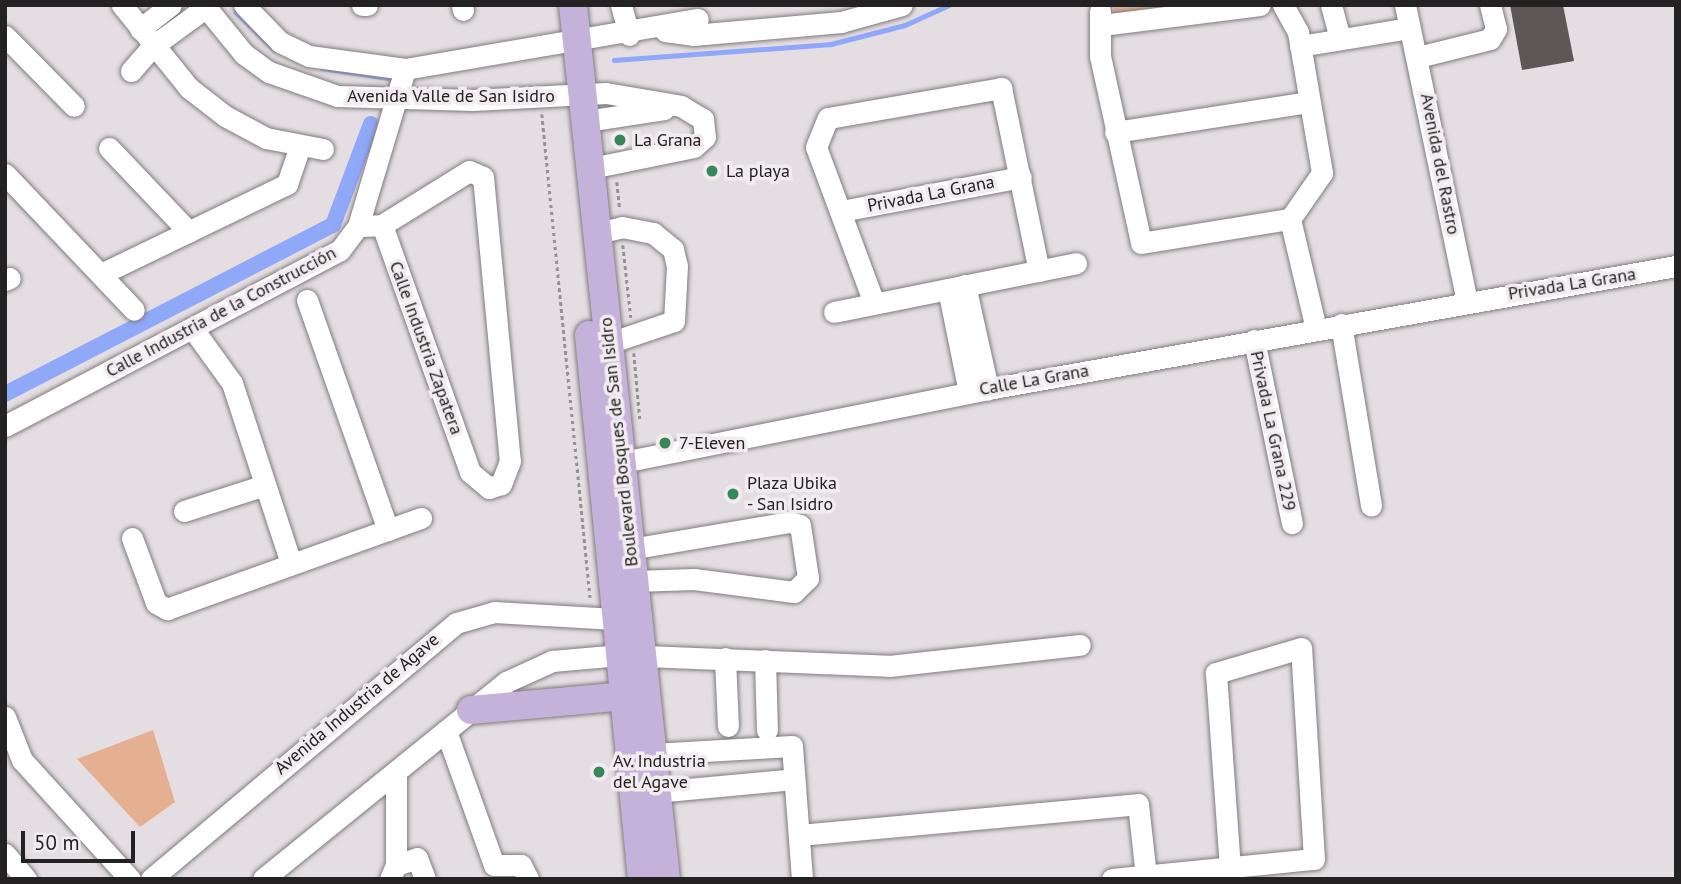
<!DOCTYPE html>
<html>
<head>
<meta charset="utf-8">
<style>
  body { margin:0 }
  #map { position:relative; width:1681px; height:884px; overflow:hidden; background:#e4dee2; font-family:"PT Sans",sans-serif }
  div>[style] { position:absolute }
  .green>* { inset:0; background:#e5af91 }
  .stream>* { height:4.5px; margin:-2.25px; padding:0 2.25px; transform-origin:2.25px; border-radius:2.25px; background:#90a8f8 }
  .canal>* { height:16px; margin:-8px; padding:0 8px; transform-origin:8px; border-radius:8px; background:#90a8f8 }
  .building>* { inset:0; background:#5d5757 }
  .path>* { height:2.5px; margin-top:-1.25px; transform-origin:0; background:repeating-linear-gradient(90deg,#969194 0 3.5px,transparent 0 7px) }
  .roads { filter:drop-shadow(0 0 2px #807b7e) drop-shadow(0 0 2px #807b7e) }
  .minor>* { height:21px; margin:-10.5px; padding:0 10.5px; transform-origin:10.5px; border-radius:10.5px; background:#fff }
  .major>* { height:28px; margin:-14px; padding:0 14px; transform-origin:14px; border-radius:14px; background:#c5b2da }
  .dots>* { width:19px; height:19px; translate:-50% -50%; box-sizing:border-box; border:4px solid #f2ebef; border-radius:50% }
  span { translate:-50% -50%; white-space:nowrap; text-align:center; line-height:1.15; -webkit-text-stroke:7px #f2ebef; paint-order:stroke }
  .street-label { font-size:18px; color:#232122 }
  .poi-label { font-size:18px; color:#232122 }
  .left { translate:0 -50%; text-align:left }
  .frame { position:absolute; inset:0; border:7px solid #232122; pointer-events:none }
  .scale { position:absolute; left:21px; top:831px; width:114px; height:32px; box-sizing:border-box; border:4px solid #232122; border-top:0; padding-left:9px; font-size:21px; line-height:24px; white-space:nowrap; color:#232122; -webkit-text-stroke:5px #f2ebef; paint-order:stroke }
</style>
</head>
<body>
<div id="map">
  <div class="green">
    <div style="clip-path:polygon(1113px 5px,1185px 5px,1115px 15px)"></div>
    <div style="clip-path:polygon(153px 730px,175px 802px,140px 827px,77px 759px)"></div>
  </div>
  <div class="stream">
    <div style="left:236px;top:12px;width:54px;rotate:44.3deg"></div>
    <div style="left:614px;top:60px;width:218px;rotate:-4.2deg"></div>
    <div style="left:831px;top:44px;width:76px;rotate:-14.4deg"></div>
    <div style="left:905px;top:25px;width:48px;rotate:-24.4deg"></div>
    <div style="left:322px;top:68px;width:68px;rotate:8.5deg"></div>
  </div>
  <div class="canal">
    <div style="left:5px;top:394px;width:369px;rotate:-27.3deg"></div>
    <div style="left:333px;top:225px;width:108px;rotate:-69.4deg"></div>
  </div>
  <div class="building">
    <div style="clip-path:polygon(1510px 5px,1563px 5px,1574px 61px,1522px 70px)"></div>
  </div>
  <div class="path">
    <div style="left:542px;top:114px;width:486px;rotate:84.3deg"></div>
    <div style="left:617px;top:182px;width:28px;rotate:84deg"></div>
    <div style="left:623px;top:245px;width:73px;rotate:83.7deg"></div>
    <div style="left:634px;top:353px;width:66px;rotate:84.8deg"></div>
  </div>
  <div class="roads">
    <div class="minor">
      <div style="left:122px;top:5px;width:107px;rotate:51.1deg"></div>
      <div style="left:189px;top:88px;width:46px;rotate:37.9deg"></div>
      <div style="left:225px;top:116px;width:47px;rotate:28.2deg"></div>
      <div style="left:266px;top:138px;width:58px;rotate:10.9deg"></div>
      <div style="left:204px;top:5px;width:63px;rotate:50.8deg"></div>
      <div style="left:244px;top:54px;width:31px;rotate:36deg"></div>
      <div style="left:269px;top:72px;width:72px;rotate:19.4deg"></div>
      <div style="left:337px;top:96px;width:136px;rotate:1.7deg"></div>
      <div style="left:473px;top:100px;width:133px;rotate:-3deg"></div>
      <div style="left:606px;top:93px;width:76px;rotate:9.8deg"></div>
      <div style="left:681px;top:106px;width:26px;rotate:31deg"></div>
      <div style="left:703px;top:119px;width:18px;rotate:84deg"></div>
      <div style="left:705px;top:137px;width:15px;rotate:138deg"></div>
      <div style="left:694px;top:147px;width:105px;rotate:168.5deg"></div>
      <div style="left:244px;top:5px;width:52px;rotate:45.8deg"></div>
      <div style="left:280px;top:42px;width:32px;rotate:26deg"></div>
      <div style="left:309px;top:56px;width:97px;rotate:7.7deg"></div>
      <div style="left:405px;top:69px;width:297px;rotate:-9.7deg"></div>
      <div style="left:362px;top:5px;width:5px"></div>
      <div style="left:462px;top:5px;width:5px;rotate:79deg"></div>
      <div style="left:621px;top:5px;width:31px;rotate:75deg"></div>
      <div style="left:1283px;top:5px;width:31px;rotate:61deg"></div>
      <div style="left:1298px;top:32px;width:143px;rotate:80.3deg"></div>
      <div style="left:1322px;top:173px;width:56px;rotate:124.8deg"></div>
      <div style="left:1331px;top:5px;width:35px;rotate:75deg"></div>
      <div style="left:1405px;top:5px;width:302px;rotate:78.2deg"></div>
      <div style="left:1100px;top:11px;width:45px;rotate:90deg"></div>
      <div style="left:1100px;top:56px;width:191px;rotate:77.6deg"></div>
      <div style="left:1141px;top:243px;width:151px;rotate:-9.2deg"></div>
      <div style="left:1102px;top:25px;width:159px;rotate:-7.2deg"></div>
      <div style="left:140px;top:29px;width:39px;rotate:-38deg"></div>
      <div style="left:665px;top:31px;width:28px;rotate:8deg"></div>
      <div style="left:693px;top:35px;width:149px;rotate:-5deg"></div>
      <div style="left:841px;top:22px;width:63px;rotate:-15.6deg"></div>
      <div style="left:5px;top:36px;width:98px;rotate:45.4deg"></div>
      <div style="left:1300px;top:46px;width:110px;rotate:-9.4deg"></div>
      <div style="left:1418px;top:57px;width:74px;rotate:-14deg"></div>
      <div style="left:1490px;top:39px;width:12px;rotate:-59deg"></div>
      <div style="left:1496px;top:29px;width:25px;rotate:-104deg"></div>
      <div style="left:131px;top:71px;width:33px;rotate:-49deg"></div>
      <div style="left:153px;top:46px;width:69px;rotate:-36.2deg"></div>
      <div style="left:586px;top:121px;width:79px;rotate:-8.7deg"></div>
      <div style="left:1115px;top:132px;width:196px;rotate:-8.8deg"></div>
      <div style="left:109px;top:148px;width:116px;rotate:46.4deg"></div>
      <div style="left:5px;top:174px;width:187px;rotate:46.5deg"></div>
      <div style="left:841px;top:211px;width:183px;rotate:-10.7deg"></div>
      <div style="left:1290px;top:219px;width:113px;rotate:76.7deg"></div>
      <div style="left:358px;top:226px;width:24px;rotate:-2deg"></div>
      <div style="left:382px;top:225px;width:102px;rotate:-31.8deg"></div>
      <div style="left:469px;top:171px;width:15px;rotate:23deg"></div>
      <div style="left:483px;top:177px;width:285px;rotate:84.6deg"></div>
      <div style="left:510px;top:461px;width:25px;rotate:111deg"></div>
      <div style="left:501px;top:484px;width:13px;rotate:162deg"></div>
      <div style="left:489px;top:488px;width:25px;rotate:-140deg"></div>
      <div style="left:470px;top:472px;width:262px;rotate:-109.6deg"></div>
      <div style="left:597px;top:233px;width:26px;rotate:-13deg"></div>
      <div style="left:622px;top:227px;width:32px;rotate:11deg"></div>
      <div style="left:653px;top:233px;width:26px;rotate:39deg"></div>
      <div style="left:673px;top:249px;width:17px;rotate:77deg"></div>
      <div style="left:677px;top:266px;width:55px;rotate:93.1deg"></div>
      <div style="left:674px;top:321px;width:69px;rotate:161.3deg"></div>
      <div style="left:101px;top:274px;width:207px;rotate:-25.8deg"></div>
      <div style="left:287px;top:184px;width:40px;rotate:-71.1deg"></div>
      <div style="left:5px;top:280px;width:5px;rotate:-22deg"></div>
      <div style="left:965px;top:285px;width:107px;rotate:77.5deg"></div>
      <div style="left:948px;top:289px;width:105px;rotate:78.5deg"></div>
      <div style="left:307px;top:300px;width:244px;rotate:70.6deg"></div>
      <div style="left:874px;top:303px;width:166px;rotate:-110.4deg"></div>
      <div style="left:816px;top:147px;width:31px;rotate:-68deg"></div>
      <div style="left:828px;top:118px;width:176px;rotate:-9.8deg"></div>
      <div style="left:1001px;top:88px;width:187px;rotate:78.3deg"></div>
      <div style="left:834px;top:312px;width:247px;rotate:-11.4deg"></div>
      <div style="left:1341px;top:324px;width:184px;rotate:80.6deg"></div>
      <div style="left:193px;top:329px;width:67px;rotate:54.2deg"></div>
      <div style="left:232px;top:383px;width:190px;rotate:71.9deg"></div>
      <div style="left:1254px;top:340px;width:187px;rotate:78.3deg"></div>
      <div style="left:5px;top:426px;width:378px;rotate:-27.7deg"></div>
      <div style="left:340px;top:250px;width:30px;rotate:-53deg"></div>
      <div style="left:358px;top:226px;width:164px;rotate:-73.3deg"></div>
      <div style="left:608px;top:465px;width:388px;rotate:-11.3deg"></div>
      <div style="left:988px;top:389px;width:699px;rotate:-10.14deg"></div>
      <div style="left:184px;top:511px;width:85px;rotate:-17.8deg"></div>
      <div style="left:132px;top:538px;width:69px;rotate:69.7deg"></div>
      <div style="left:156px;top:603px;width:13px;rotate:29deg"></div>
      <div style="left:167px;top:609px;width:270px;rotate:-19.7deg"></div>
      <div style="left:630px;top:549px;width:162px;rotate:-9.6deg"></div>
      <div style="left:790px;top:522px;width:10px;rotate:17deg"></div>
      <div style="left:800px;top:525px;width:54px;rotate:81.4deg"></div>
      <div style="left:808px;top:578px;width:20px;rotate:135deg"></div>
      <div style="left:794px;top:592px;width:101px;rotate:-172.6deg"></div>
      <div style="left:694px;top:579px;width:60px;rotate:178.1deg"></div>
      <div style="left:725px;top:658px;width:68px;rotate:87.5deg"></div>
      <div style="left:765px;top:660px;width:70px;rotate:88.4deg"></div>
      <div style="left:5px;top:717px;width:46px;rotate:68.4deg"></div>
      <div style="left:22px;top:760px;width:161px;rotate:47.8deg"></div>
      <div style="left:446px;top:731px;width:142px;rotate:70.3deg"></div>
      <div style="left:494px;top:865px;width:27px"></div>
      <div style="left:521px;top:865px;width:16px;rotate:63deg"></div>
      <div style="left:652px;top:754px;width:140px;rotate:-3.3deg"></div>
      <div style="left:792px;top:746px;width:133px;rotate:85.7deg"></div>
      <div style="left:655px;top:792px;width:140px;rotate:-5.3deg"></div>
      <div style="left:799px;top:835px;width:340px;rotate:-5.2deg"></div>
      <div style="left:1138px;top:804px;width:72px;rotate:83.7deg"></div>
      <div style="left:5px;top:854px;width:33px;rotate:50deg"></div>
      <div style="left:396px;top:865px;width:22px;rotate:-18deg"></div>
      <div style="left:417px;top:858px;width:22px;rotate:69deg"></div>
      <div style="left:151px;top:879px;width:398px;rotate:-40deg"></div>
      <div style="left:456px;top:623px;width:40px;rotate:-16deg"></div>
      <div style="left:494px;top:612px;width:138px;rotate:3.3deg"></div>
      <div style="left:263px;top:879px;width:313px;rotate:-39deg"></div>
      <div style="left:506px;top:682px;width:51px;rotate:-24.5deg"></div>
      <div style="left:552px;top:661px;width:68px;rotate:-5deg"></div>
      <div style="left:620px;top:655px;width:269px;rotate:2.3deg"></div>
      <div style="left:889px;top:666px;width:192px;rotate:-6.3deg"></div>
      <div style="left:390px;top:879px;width:15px;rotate:-67deg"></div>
      <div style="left:396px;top:865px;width:93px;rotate:-90deg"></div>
      <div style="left:1112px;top:879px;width:203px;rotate:-5.7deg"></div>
      <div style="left:1314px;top:859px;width:211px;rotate:-93.5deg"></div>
      <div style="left:1301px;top:648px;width:89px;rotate:163.6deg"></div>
      <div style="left:1216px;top:673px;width:195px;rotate:85.9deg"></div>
    </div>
    <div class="major">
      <div style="left:573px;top:5px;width:879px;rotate:83.93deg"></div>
      <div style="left:589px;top:335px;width:547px;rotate:84.44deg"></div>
      <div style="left:471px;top:710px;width:155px;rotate:-5.2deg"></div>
    </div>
  </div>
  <div class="dots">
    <div style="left:620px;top:140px;background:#378858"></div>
    <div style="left:712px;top:171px;background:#378858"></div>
    <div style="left:665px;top:443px;background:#378858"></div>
    <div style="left:733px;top:494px;background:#378858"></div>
    <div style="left:599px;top:772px;background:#378858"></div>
  </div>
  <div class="street-label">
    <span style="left:451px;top:96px">Avenida Valle de San Isidro</span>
    <span style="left:1440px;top:164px;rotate:79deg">Avenida del Rastro</span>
    <span style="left:931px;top:194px;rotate:-11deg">Privada La Grana</span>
    <span style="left:1572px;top:284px;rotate:-9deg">Privada La Grana</span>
    <span style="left:221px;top:312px;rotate:-28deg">Calle Industria de la Construcción</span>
    <span style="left:426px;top:348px;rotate:70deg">Calle Industria Zapatera</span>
    <span style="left:1034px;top:380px;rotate:-10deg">Calle La Grana</span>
    <span style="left:1273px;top:431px;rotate:78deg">Privada La Grana 229</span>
    <span style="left:619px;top:442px;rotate:-96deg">Boulevard Bosques de San Isidro</span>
    <span style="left:357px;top:704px;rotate:-40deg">Avenida Industria de Agave</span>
  </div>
  <div class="poi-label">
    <span class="left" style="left:634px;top:140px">La Grana</span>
    <span class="left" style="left:726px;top:171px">La playa</span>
    <span class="left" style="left:679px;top:443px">7-Eleven</span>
    <span class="left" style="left:747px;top:494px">Plaza Ubika<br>- San Isidro</span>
    <span class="left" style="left:613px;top:772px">Av. Industria<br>del Agave</span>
  </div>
  <div class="frame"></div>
  <div class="scale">50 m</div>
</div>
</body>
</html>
